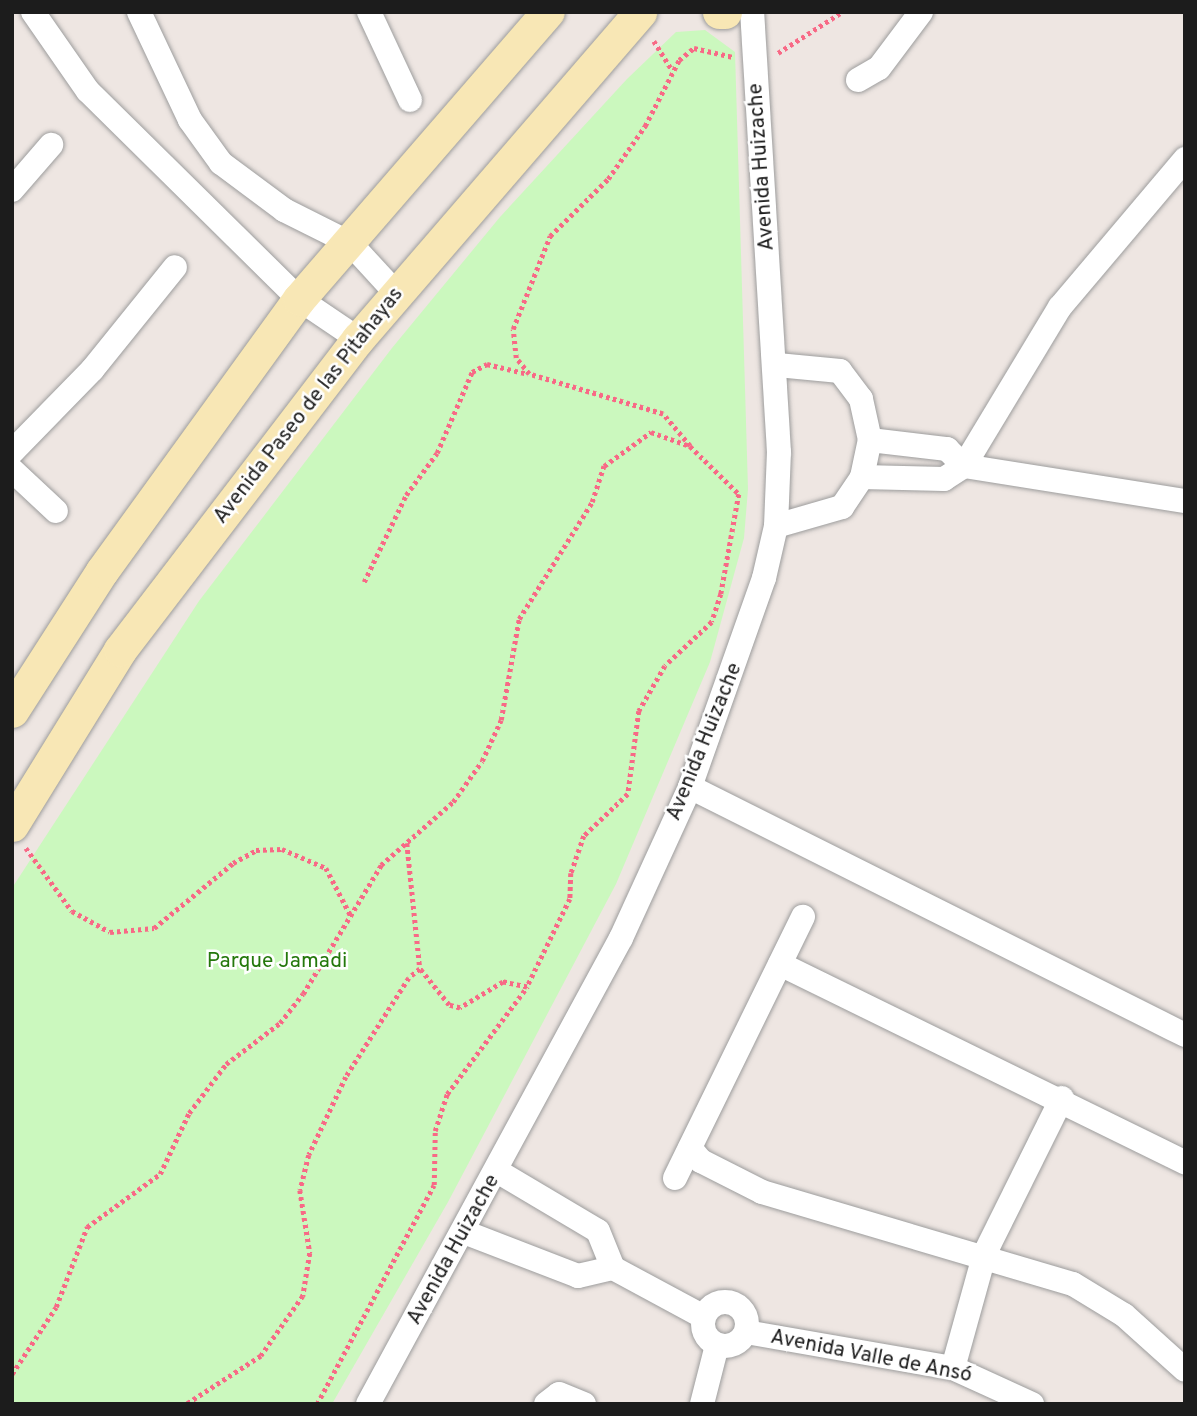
<!DOCTYPE html>
<html>
<head>
<meta charset="utf-8">
<style>
  body { margin:0 }
  #map { position:relative; width:1197px; height:1416px; overflow:hidden; background:#eee6e2; font-family:Overpass,sans-serif }
  div>[style] { position:absolute }
  .park>* { inset:0; background:#cbf8be }
  .path>* { height:4.5px; margin-top:-2.25px; transform-origin:0; background:repeating-linear-gradient(90deg,#f86986 0 3.5px,transparent 0 7px) }
  .roads { filter:drop-shadow(0 0 2px #9d9d9d) drop-shadow(0 0 2px #9d9d9d) }
  .street>* { height:24px; margin:-12px; padding:0 12px; transform-origin:12px; border-radius:12px; background:#fff }
  .street>.ring { margin:-12px; padding:0; box-sizing:content-box; background:none; border:24px solid #fff; border-radius:50% }
  .secondary>* { height:33px; margin:-16.5px; padding:0 16.5px; transform-origin:16.5px; border-radius:16.5px; background:#f8e7b5 }
  span { translate:-50% -50%; white-space:nowrap; text-align:center; line-height:1.15; -webkit-text-stroke:5px #fff; paint-order:stroke }
  .street-label { font-size:21px; color:#1c1c1c }
  .park-label { font-size:21px; color:#24780c }
  .frame { position:absolute; inset:0; border:14px solid #1c1c1c; pointer-events:none }
</style>
</head>
<body>
<div id="map">
  <div class="park">
    <div style="clip-path:polygon(705px 30px,735px 52px,748px 489px,744px 538px,710px 662px,616px 884px,448px 1202px,332px 1404px,12px 1404px,12px 888px,199px 601px,392px 348px,500px 217px,627px 79px,676px 32px)"></div>
  </div>
  <div class="path">
    <div style="left:654px;top:41px;width:34px;rotate:58deg"></div>
    <div style="left:778px;top:53px;width:76px;rotate:-32.6deg"></div>
    <div style="left:690px;top:446px;width:42px;rotate:-130.2deg"></div>
    <div style="left:663px;top:414px;width:140px;rotate:-163.4deg"></div>
    <div style="left:529px;top:374px;width:21px;rotate:-129deg"></div>
    <div style="left:516px;top:358px;width:29px;rotate:-96deg"></div>
    <div style="left:513px;top:329px;width:100px;rotate:-68.3deg"></div>
    <div style="left:550px;top:236px;width:81px;rotate:-44.5deg"></div>
    <div style="left:608px;top:179px;width:65px;rotate:-55.1deg"></div>
    <div style="left:645px;top:126px;width:74px;rotate:-62.7deg"></div>
    <div style="left:679px;top:60px;width:19px;rotate:-39deg"></div>
    <div style="left:694px;top:48px;width:39px;rotate:13deg"></div>
    <div style="left:364px;top:582px;width:97px;rotate:-64.2deg"></div>
    <div style="left:406px;top:495px;width:52px;rotate:-53.6deg"></div>
    <div style="left:437px;top:453px;width:88px;rotate:-66.6deg"></div>
    <div style="left:472px;top:372px;width:17px;rotate:-28deg"></div>
    <div style="left:487px;top:364px;width:42px;rotate:13.7deg"></div>
    <div style="left:407px;top:843px;width:127px;rotate:84.1deg"></div>
    <div style="left:26px;top:848px;width:78px;rotate:53.9deg"></div>
    <div style="left:72px;top:911px;width:43px;rotate:28.9deg"></div>
    <div style="left:110px;top:932px;width:44px;rotate:-5.2deg"></div>
    <div style="left:154px;top:928px;width:102px;rotate:-39.4deg"></div>
    <div style="left:233px;top:863px;width:26px;rotate:-29deg"></div>
    <div style="left:256px;top:850px;width:26px;rotate:-2deg"></div>
    <div style="left:282px;top:849px;width:48px;rotate:23.4deg"></div>
    <div style="left:326px;top:868px;width:54px;rotate:62.5deg"></div>
    <div style="left:12px;top:1374px;width:80px;rotate:-56.7deg"></div>
    <div style="left:56px;top:1307px;width:86px;rotate:-68.8deg"></div>
    <div style="left:87px;top:1227px;width:90px;rotate:-36deg"></div>
    <div style="left:160px;top:1174px;width:68px;rotate:-64.6deg"></div>
    <div style="left:189px;top:1113px;width:61px;rotate:-52.9deg"></div>
    <div style="left:226px;top:1064px;width:68px;rotate:-37.2deg"></div>
    <div style="left:280px;top:1023px;width:37px;rotate:-52deg"></div>
    <div style="left:303px;top:994px;width:151px;rotate:-58.8deg"></div>
    <div style="left:381px;top:865px;width:96px;rotate:-41.2deg"></div>
    <div style="left:453px;top:802px;width:50px;rotate:-54.7deg"></div>
    <div style="left:482px;top:761px;width:45px;rotate:-65.1deg"></div>
    <div style="left:501px;top:720px;width:103px;rotate:-79.9deg"></div>
    <div style="left:519px;top:619px;width:138px;rotate:-58deg"></div>
    <div style="left:592px;top:502px;width:38px;rotate:-72deg"></div>
    <div style="left:604px;top:466px;width:58px;rotate:-35.9deg"></div>
    <div style="left:651px;top:432px;width:41px;rotate:19.7deg"></div>
    <div style="left:690px;top:446px;width:69px;rotate:44.4deg"></div>
    <div style="left:739px;top:494px;width:102px;rotate:100.2deg"></div>
    <div style="left:721px;top:594px;width:29px;rotate:108deg"></div>
    <div style="left:712px;top:622px;width:64px;rotate:136.9deg"></div>
    <div style="left:665px;top:666px;width:52px;rotate:120deg"></div>
    <div style="left:639px;top:711px;width:84px;rotate:97.5deg"></div>
    <div style="left:628px;top:794px;width:61px;rotate:136.3deg"></div>
    <div style="left:584px;top:836px;width:39px;rotate:109deg"></div>
    <div style="left:571px;top:873px;width:26px;rotate:92deg"></div>
    <div style="left:570px;top:899px;width:98px;rotate:116deg"></div>
    <div style="left:527px;top:987px;width:25px;rotate:-168deg"></div>
    <div style="left:503px;top:982px;width:50px;rotate:148.8deg"></div>
    <div style="left:460px;top:1008px;width:11px;rotate:-165deg"></div>
    <div style="left:449px;top:1005px;width:46px;rotate:-128.9deg"></div>
    <div style="left:420px;top:969px;width:14px;rotate:141deg"></div>
    <div style="left:409px;top:978px;width:117px;rotate:122.5deg"></div>
    <div style="left:346px;top:1077px;width:86px;rotate:115.4deg"></div>
    <div style="left:309px;top:1155px;width:36px;rotate:104deg"></div>
    <div style="left:300px;top:1190px;width:64px;rotate:81deg"></div>
    <div style="left:310px;top:1253px;width:44px;rotate:99.2deg"></div>
    <div style="left:303px;top:1296px;width:73px;rotate:125deg"></div>
    <div style="left:261px;top:1356px;width:88px;rotate:147deg"></div>
    <div style="left:317px;top:1404px;width:248px;rotate:-61.9deg"></div>
    <div style="left:434px;top:1185px;width:54px;rotate:-88.9deg"></div>
    <div style="left:435px;top:1131px;width:39px;rotate:-72deg"></div>
    <div style="left:447px;top:1094px;width:134px;rotate:-53.2deg"></div>
  </div>
  <div class="roads">
    <div class="street">
      <div style="left:33px;top:12px;width:96px;rotate:55.2deg"></div>
      <div style="left:88px;top:91px;width:296px;rotate:44.6deg"></div>
      <div style="left:299px;top:299px;width:71px;rotate:34.1deg"></div>
      <div style="left:139px;top:12px;width:119px;rotate:64.7deg"></div>
      <div style="left:190px;top:120px;width:53px;rotate:54.2deg"></div>
      <div style="left:221px;top:163px;width:79px;rotate:36.7deg"></div>
      <div style="left:284px;top:210px;width:74px;rotate:26.6deg"></div>
      <div style="left:350px;top:243px;width:67px;rotate:47.4deg"></div>
      <div style="left:369px;top:12px;width:97px;rotate:65deg"></div>
      <div style="left:858px;top:80px;width:24px;rotate:-30deg"></div>
      <div style="left:879px;top:68px;width:70px;rotate:-53.1deg"></div>
      <div style="left:12px;top:190px;width:60px;rotate:-49.1deg"></div>
      <div style="left:870px;top:440px;width:78px;rotate:6.7deg"></div>
      <div style="left:947px;top:449px;width:24px;rotate:45deg"></div>
      <div style="left:964px;top:466px;width:224px;rotate:9deg"></div>
      <div style="left:12px;top:452px;width:115px;rotate:-45.7deg"></div>
      <div style="left:92px;top:370px;width:132px;rotate:-51.1deg"></div>
      <div style="left:12px;top:470px;width:60px;rotate:43deg"></div>
      <div style="left:862px;top:477px;width:82px;rotate:1.4deg"></div>
      <div style="left:944px;top:479px;width:24px;rotate:-33deg"></div>
      <div style="left:964px;top:466px;width:186px;rotate:-58.9deg"></div>
      <div style="left:1060px;top:307px;width:194px;rotate:-49.8deg"></div>
      <div style="left:776px;top:526px;width:69px;rotate:-16.1deg"></div>
      <div style="left:842px;top:507px;width:36px;rotate:-56deg"></div>
      <div style="left:862px;top:477px;width:38px;rotate:-78deg"></div>
      <div style="left:870px;top:440px;width:42px;rotate:-102.4deg"></div>
      <div style="left:861px;top:399px;width:35px;rotate:-127deg"></div>
      <div style="left:840px;top:371px;width:63px;rotate:-174.6deg"></div>
      <div style="left:690px;top:787px;width:554px;rotate:26.61deg"></div>
      <div style="left:780px;top:964px;width:451px;rotate:26.1deg"></div>
      <div style="left:690px;top:1148px;width:17px;rotate:50deg"></div>
      <div style="left:701px;top:1161px;width:68px;rotate:26.9deg"></div>
      <div style="left:762px;top:1192px;width:324px;rotate:16.5deg"></div>
      <div style="left:1073px;top:1284px;width:60px;rotate:31.3deg"></div>
      <div style="left:1124px;top:1315px;width:82px;rotate:42deg"></div>
      <div style="left:497px;top:1171px;width:117px;rotate:30.7deg"></div>
      <div style="left:598px;top:1231px;width:40px;rotate:68deg"></div>
      <div style="left:613px;top:1268px;width:103px;rotate:28.3deg"></div>
      <div style="left:675px;top:1178px;width:291px;rotate:-63.9deg"></div>
      <div style="left:464px;top:1232px;width:122px;rotate:21.1deg"></div>
      <div style="left:578px;top:1276px;width:36px;rotate:-13deg"></div>
      <div class="ring" style="left:703px;top:1302px;width:20px;height:20px"></div>
      <div style="left:746px;top:1332px;width:210px;rotate:9.9deg"></div>
      <div style="left:953px;top:1368px;width:87px;rotate:24.5deg"></div>
      <div style="left:953px;top:1368px;width:119px;rotate:-74.5deg"></div>
      <div style="left:985px;top:1253px;width:173px;rotate:-63.6deg"></div>
      <div style="left:368px;top:1404px;width:530px;rotate:-61.5deg"></div>
      <div style="left:621px;top:938px;width:166px;rotate:-65.4deg"></div>
      <div style="left:690px;top:787px;width:222px;rotate:-70.5deg"></div>
      <div style="left:764px;top:578px;width:53px;rotate:-77deg"></div>
      <div style="left:776px;top:526px;width:74px;rotate:-87.7deg"></div>
      <div style="left:779px;top:452px;width:441px;rotate:-93.5deg"></div>
      <div style="left:546px;top:1404px;width:16px;rotate:-38deg"></div>
      <div style="left:559px;top:1394px;width:27px;rotate:22deg"></div>
      <div style="left:702px;top:1404px;width:61px;rotate:-75.7deg"></div>
    </div>
    <div class="secondary">
      <div style="left:719px;top:12px;width:6px"></div>
      <div style="left:12px;top:711px;width:166px;rotate:-57.3deg"></div>
      <div style="left:102px;top:571px;width:336px;rotate:-54.1deg"></div>
      <div style="left:299px;top:299px;width:380px;rotate:-49.1deg"></div>
      <div style="left:12px;top:825px;width:206px;rotate:-58.3deg"></div>
      <div style="left:120px;top:650px;width:392px;rotate:-52.6deg"></div>
      <div style="left:358px;top:339px;width:432px;rotate:-49.2deg"></div>
    </div>
  </div>
  <div class="street-label">
    <span style="left:762px;top:167px;rotate:-94deg">Avenida Huizache</span>
    <span style="left:309px;top:406px;rotate:-52deg">Avenida Paseo de las Pitahayas</span>
    <span style="left:705px;top:742px;rotate:-68deg">Avenida Huizache</span>
    <span style="left:454px;top:1250px;rotate:-61deg">Avenida Huizache</span>
    <span style="left:871px;top:1357px;rotate:11deg">Avenida Valle de Ansó</span>
  </div>
  <div class="park-label">
    <span style="left:277px;top:962px">Parque Jamadi</span>
  </div>
  <div class="frame"></div>
</div>
</body>
</html>
